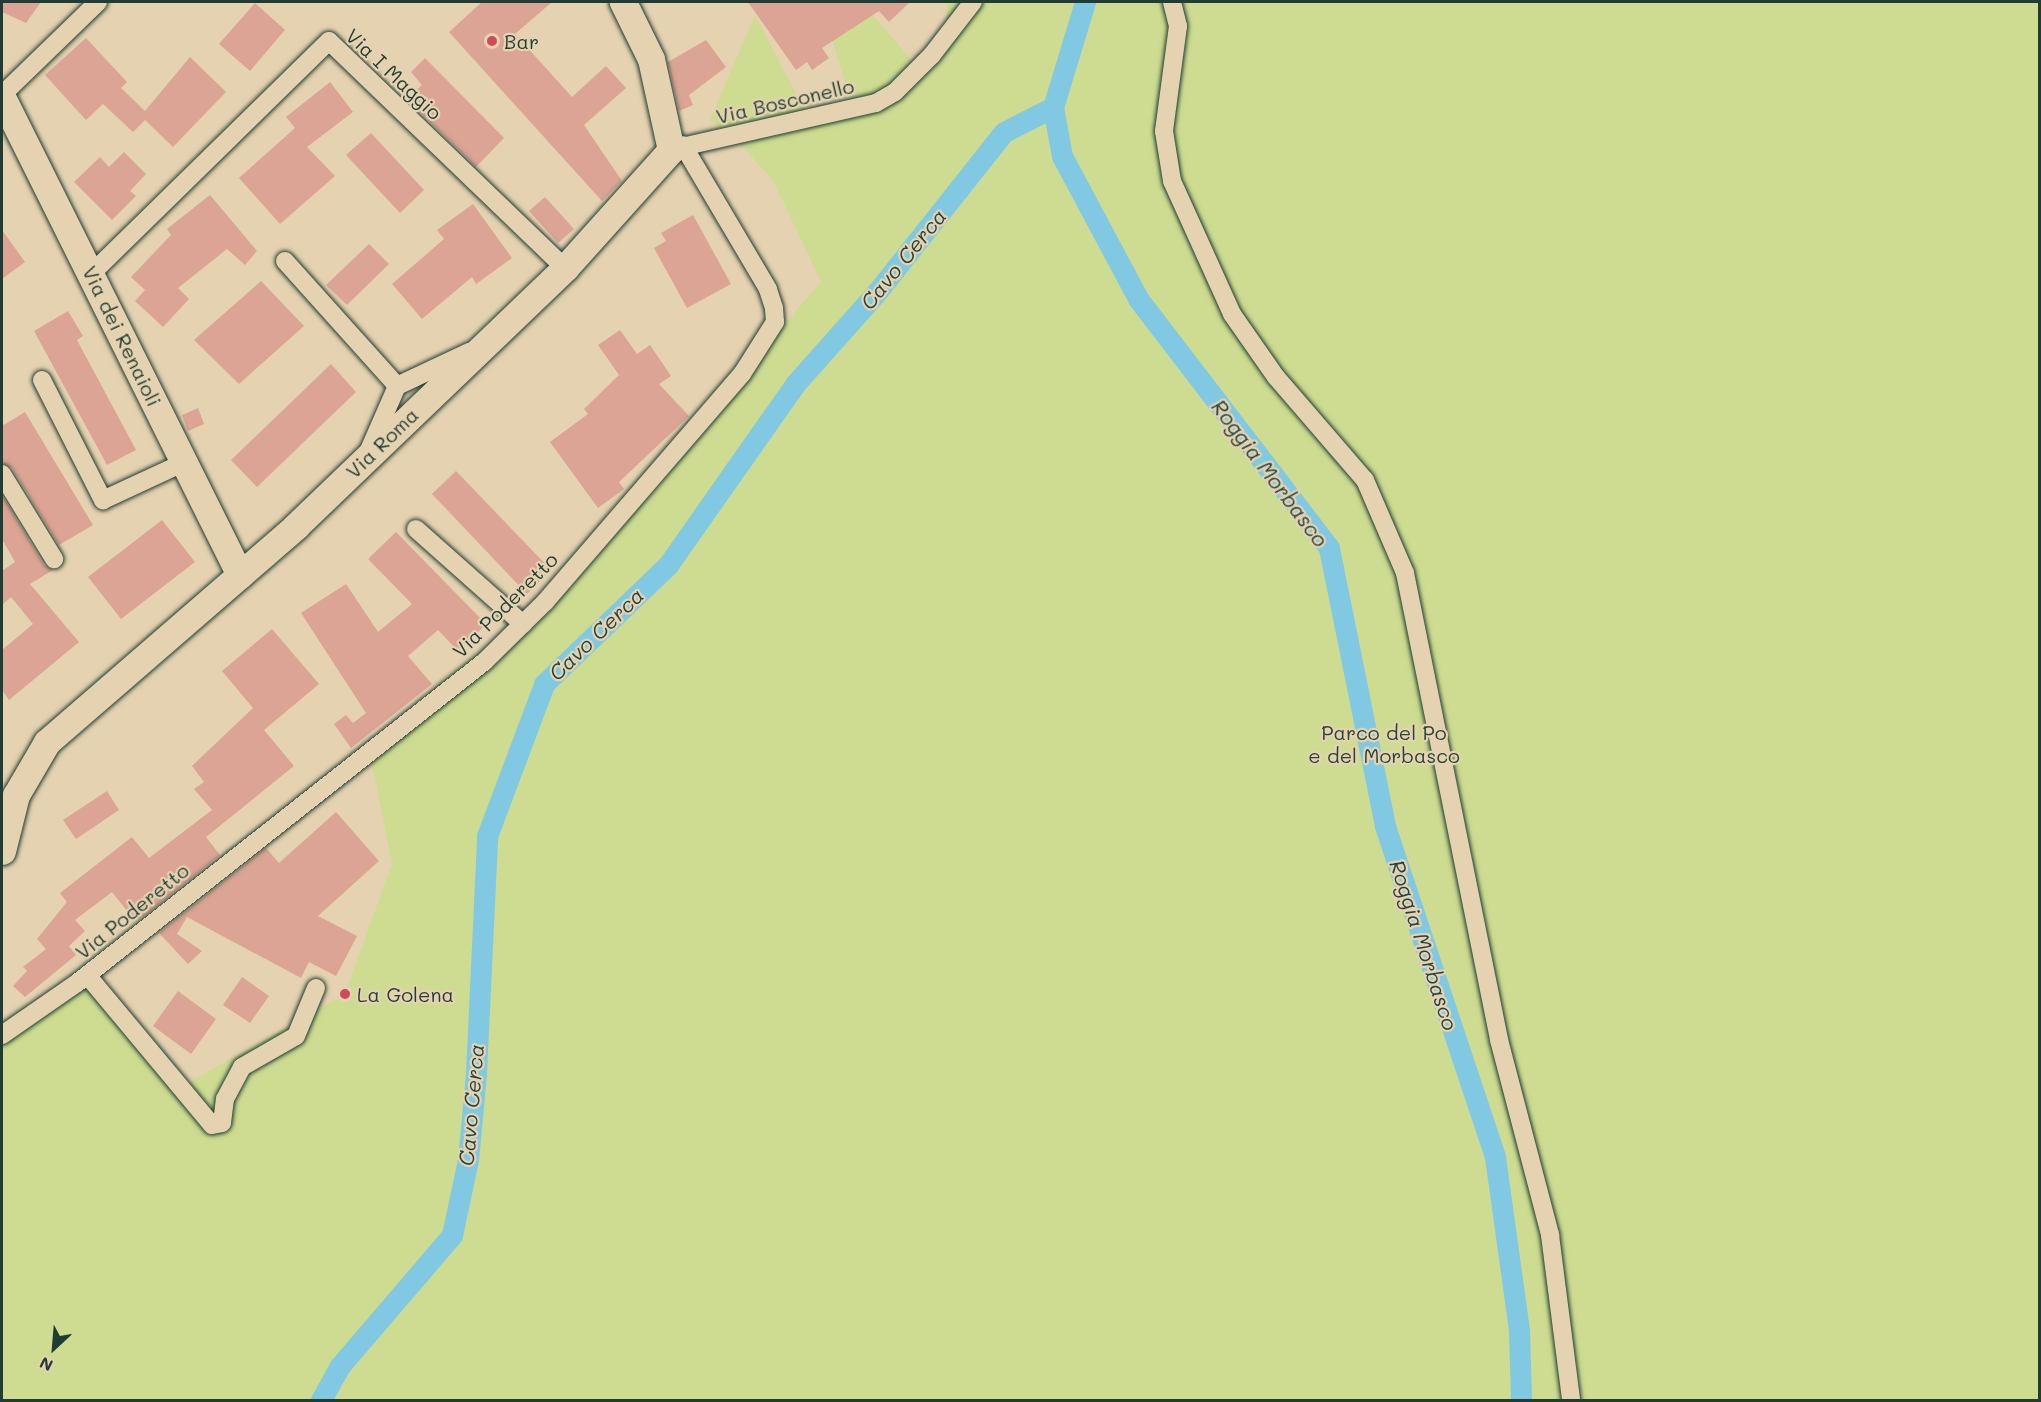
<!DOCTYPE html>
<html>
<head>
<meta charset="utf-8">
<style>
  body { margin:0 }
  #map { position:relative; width:2041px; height:1402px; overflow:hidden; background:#e5d2b0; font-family:Mali,sans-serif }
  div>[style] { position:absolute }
  .green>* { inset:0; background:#cddc90 }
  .canal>* { height:21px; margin:-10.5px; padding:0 10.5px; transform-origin:10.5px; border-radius:10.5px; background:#81c9e2 }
  .building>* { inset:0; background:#dca494 }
  .roads { filter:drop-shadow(0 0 2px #1f3d34) drop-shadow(0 0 2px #1f3d34) }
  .street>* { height:18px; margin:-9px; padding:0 9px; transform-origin:9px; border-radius:9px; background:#e5d2b0 }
  .secondary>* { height:27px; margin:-13.5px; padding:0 13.5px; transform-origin:13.5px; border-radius:13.5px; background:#e5d2b0 }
  .dots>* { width:16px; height:16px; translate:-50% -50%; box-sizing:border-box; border:3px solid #e5d2b0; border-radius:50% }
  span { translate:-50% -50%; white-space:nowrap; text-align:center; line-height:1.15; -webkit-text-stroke:4.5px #e5d2b0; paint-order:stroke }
  .poi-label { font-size:20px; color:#1f3d34 }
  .left { translate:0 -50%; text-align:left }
  .street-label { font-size:20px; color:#1f3d34 }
  .park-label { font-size:20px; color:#284539 }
  .water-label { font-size:21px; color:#24443d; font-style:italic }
  .frame { position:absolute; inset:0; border:3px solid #1f3d34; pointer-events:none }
  .north { position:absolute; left:24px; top:1318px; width:60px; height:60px; -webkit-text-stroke:4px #e5d2b0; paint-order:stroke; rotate:206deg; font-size:16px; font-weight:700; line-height:24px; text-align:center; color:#1f3d34 }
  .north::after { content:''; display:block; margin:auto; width:21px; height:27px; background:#1f3d34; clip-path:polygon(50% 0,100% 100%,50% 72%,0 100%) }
</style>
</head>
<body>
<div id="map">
  <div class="green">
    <div style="clip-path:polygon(838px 2px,862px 2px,920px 70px,946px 32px,947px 2px,2039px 2px,2039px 1400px,2px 1400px,2px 1021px,87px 968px,186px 1084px,345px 994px,392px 864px,368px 744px,556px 587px,821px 282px,773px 180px,734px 137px,710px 120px,755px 15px,808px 117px,853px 107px,832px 40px,850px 30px)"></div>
  </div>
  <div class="canal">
    <div style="left:1085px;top:2px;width:110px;rotate:106.9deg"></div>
    <div style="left:1053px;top:107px;width:50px;rotate:79.6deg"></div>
    <div style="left:1062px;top:156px;width:163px;rotate:61.9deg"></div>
    <div style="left:1139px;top:300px;width:312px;rotate:52.5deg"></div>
    <div style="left:1329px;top:548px;width:284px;rotate:78.6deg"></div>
    <div style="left:1385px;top:826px;width:349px;rotate:71.6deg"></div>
    <div style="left:1495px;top:1157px;width:176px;rotate:82.1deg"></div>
    <div style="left:1519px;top:1331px;width:69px;rotate:88.3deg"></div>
    <div style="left:321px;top:1400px;width:38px;rotate:-61deg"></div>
    <div style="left:339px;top:1367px;width:174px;rotate:-49.4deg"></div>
    <div style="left:452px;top:1235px;width:77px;rotate:-78deg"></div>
    <div style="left:468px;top:1160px;width:87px;rotate:-84.7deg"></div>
    <div style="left:476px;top:1073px;width:237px;rotate:-87.3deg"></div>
    <div style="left:487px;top:836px;width:162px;rotate:-69.4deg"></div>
    <div style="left:544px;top:684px;width:172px;rotate:-43.8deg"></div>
    <div style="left:668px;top:565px;width:221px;rotate:-54.9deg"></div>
    <div style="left:795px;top:384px;width:123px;rotate:-48.3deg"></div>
    <div style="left:877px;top:292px;width:204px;rotate:-51.6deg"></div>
    <div style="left:1004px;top:132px;width:55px;rotate:-27deg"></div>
  </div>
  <div class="building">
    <div style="clip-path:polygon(2px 2px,41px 2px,26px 23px,2px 12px)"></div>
    <div style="clip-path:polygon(482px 2px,552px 2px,515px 34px,572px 97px,606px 66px,626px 88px,584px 125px,622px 181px,602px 201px,449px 32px)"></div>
    <div style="clip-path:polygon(748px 2px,910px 2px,889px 22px,879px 11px,822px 48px,829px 58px,812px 70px,807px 62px,796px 70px)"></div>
    <div style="clip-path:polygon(255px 3px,285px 30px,250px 71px,219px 44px)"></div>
    <div style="clip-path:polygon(86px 38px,127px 82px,121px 88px,145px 111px,190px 57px,226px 92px,173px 147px,145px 120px,133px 132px,103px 104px,86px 120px,45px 75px)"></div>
    <div style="clip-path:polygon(706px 40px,726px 67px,689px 95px,693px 105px,679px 111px,668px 62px)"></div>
    <div style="clip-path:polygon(425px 58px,504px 138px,476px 167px,407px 99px,422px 85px,411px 72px)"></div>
    <div style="clip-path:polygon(330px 82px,353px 112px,307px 147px,335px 176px,280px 224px,239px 178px,295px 128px,286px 117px)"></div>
    <div style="clip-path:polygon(371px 133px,424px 190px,400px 213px,346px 155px)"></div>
    <div style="clip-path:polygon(124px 152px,146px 174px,130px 191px,136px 196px,112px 220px,74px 182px,100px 157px,109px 167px)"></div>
    <div style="clip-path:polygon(210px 195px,257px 251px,245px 265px,227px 249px,178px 288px,189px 299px,163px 327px,135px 301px,145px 290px,131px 277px,171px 235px,167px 229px)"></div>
    <div style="clip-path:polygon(545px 197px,574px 229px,558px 243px,529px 211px)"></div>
    <div style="clip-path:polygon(473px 204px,512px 258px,476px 284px,472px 277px,422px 319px,392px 284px,444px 239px,437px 230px)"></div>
    <div style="clip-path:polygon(693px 215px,731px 284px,687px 308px,654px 248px,666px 241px,661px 233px)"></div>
    <div style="clip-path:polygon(2px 230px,25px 262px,2px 279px)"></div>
    <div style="clip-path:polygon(369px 244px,389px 264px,347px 305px,326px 285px)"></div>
    <div style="clip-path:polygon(261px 281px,304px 326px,239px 384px,194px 340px)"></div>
    <div style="clip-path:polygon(68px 311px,83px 336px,77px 340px,136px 450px,107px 465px,34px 331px)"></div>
    <div style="clip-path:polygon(620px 330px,637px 354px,650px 345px,671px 376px,659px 384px,689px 416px,619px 482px,624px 489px,598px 508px,550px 442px,588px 414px,584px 409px,619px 375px,598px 345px)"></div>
    <div style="clip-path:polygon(331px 364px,356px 392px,257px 487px,231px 460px)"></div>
    <div style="clip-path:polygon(198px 408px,204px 424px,188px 431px,182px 415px)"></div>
    <div style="clip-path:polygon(25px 412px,93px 525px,59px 545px,12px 468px,2px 463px,2px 426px)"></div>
    <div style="clip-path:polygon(456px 471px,551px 570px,527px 594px,432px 494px)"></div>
    <div style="clip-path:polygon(2px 495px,44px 565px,53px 570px,30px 584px,79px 642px,9px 700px,2px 690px,2px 650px,33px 624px,11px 597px,2px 605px,2px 571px,15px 562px,2px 539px)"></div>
    <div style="clip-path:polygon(162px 520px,195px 562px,121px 619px,88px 577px)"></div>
    <div style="clip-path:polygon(396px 532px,486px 624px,459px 652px,438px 630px,408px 656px,432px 684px,351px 748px,334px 724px,346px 715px,353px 723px,366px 713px,301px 613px,346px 584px,378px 632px,412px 604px,368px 559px)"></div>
    <div style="clip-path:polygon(272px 629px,319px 684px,264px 730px,294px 766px,206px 837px,220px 855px,144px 916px,135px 921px,112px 892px,75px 920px,85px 931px,69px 946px,76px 955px,25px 997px,13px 986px,27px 971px,23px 967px,46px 949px,37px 939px,67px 902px,60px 893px,132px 837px,149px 858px,212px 810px,194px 789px,204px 782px,192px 766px,253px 708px,222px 671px)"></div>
    <div style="clip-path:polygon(107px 791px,119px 810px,76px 839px,63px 820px)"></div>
    <div style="clip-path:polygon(336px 812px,379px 861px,318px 916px,357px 936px,336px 976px,309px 962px,301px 978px,187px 917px,177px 934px,202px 951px,188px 964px,159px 933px,266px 848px,279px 863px)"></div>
    <div style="clip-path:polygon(242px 977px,269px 996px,250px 1023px,223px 1005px)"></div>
    <div style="clip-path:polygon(178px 991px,216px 1019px,191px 1054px,153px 1026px)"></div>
  </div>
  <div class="roads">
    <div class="street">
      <div style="left:1172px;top:2px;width:25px;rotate:76deg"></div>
      <div style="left:1178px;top:26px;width:106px;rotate:97.6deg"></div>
      <div style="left:1164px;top:131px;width:51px;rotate:80.9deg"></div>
      <div style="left:1172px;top:181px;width:146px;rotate:65.7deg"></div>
      <div style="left:1232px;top:314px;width:77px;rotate:55.1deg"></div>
      <div style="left:1276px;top:377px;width:136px;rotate:49.2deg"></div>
      <div style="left:1365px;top:480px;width:101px;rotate:66.7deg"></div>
      <div style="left:1405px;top:573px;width:476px;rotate:78.6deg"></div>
      <div style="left:1499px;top:1040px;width:202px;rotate:75.3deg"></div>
      <div style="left:1550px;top:1235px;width:166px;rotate:82.7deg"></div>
      <div style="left:2px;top:95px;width:134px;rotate:-44.1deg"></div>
      <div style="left:673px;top:149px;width:208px;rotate:-12.8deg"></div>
      <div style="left:876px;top:103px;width:22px;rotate:-30deg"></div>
      <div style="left:895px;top:92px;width:52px;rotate:-45deg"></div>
      <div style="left:932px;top:55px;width:67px;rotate:-52.3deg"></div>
      <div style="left:285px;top:261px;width:168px;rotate:48.1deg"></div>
      <div style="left:397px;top:386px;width:70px;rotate:113.6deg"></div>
      <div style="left:91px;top:274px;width:333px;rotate:-44.4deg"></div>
      <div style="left:329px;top:41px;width:327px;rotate:43.9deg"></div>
      <div style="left:42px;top:380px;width:135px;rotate:63.1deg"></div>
      <div style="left:103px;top:500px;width:90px;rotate:-24.9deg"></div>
      <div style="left:397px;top:386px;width:80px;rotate:-25.3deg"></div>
      <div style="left:2px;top:474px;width:100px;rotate:58.5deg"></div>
      <div style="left:416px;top:529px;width:143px;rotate:41.6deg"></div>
      <div style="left:87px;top:975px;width:195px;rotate:50.2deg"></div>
      <div style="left:212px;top:1125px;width:10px;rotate:-11deg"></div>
      <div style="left:222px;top:1123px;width:24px;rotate:-83deg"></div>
      <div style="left:225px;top:1099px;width:36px;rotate:-62deg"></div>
      <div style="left:242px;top:1067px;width:62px;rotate:-29.9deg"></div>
      <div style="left:296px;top:1036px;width:52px;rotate:-67.4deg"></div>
      <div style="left:2px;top:1035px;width:91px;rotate:-34.7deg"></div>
      <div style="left:77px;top:983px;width:518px;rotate:-38.26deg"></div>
      <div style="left:484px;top:662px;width:86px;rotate:-44.5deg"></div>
      <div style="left:545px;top:602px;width:301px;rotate:-49.2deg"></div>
      <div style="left:742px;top:374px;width:62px;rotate:-57.6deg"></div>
      <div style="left:775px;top:322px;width:14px;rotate:-94deg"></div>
      <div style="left:774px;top:308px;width:20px;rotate:-108deg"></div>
      <div style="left:768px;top:289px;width:167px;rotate:-120.6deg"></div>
    </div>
    <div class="secondary">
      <div style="left:2px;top:97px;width:534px;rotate:63.53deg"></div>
      <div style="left:2px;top:851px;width:58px;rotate:-76deg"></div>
      <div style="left:16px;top:795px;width:61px;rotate:-59.7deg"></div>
      <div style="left:47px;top:742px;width:330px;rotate:-40.9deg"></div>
      <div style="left:296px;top:526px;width:373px;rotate:-43.8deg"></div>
      <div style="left:565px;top:268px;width:159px;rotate:-48.1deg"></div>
      <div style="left:671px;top:150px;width:93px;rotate:-102.4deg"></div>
      <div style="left:651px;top:59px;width:64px;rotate:-116.2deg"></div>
    </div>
  </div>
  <div class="dots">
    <div style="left:492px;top:41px;background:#d1495b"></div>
    <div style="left:345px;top:994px;background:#d1495b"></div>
  </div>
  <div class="poi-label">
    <span class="left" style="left:504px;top:41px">Bar</span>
    <span class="left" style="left:357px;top:994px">La Golena</span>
  </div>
  <div class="street-label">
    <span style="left:394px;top:74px;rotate:43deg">Via I Maggio</span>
    <span style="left:785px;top:101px;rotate:-13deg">Via Bosconello</span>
    <span style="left:122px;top:336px;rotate:64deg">Via dei Renaioli</span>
    <span style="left:382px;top:443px;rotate:-44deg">Via Roma</span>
    <span style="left:505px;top:605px;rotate:-45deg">Via Poderetto</span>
    <span style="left:132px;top:911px;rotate:-39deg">Via Poderetto</span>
  </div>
  <div class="park-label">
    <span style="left:1384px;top:744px">Parco del Po<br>e del Morbasco</span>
  </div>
  <div class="water-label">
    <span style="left:903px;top:259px;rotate:-51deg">Cavo Cerca</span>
    <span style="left:1270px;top:473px;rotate:53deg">Roggia Morbasco</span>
    <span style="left:596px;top:634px;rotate:-44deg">Cavo Cerca</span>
    <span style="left:1424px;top:945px;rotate:72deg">Roggia Morbasco</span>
    <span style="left:471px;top:1105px;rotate:-85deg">Cavo Cerca</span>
  </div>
  <div class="frame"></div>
  <div class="north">N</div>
</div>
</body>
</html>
